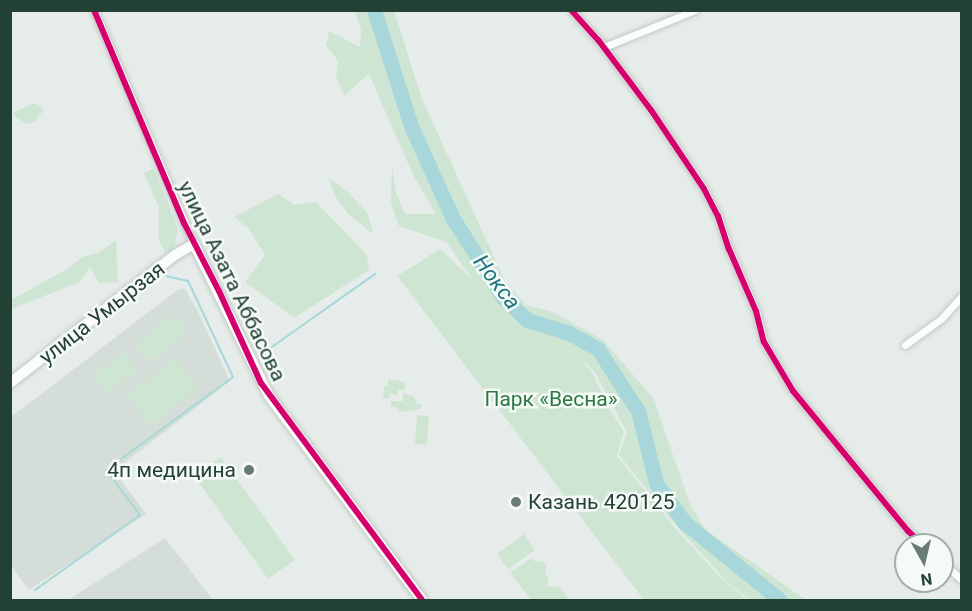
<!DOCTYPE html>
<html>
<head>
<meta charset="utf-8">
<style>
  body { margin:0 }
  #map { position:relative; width:972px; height:611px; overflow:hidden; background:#e6ece9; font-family:Roboto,sans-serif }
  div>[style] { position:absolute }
  .built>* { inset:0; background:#d4ddd8 }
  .green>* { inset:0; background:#cfe5d4 }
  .stream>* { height:2px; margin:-1px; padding:0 1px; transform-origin:1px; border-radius:1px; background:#a7d7da }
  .river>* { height:15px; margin:-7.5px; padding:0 7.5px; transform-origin:7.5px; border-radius:7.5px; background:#a7d7da }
  .roads { filter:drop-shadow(0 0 2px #c3c9c6) drop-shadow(0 0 2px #c3c9c6) }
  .street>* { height:7px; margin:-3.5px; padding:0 3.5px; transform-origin:3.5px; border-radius:3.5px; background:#fbfcfc }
  .secondary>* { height:10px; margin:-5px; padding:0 5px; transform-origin:5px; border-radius:5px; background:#fbfcfc }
  .cycleway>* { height:6px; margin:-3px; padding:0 3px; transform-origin:3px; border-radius:3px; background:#d6006c }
  .dots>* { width:16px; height:16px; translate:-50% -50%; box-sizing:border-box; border:3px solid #f5faf7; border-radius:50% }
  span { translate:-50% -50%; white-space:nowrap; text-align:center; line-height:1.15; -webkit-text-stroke:5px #f5faf7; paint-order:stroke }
  .street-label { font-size:21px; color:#234035 }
  .park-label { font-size:21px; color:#2c7743 }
  .poi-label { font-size:21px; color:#234035 }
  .right { translate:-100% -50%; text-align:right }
  .left { translate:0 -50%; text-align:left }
  .water-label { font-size:22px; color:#1c747d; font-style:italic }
  .frame { position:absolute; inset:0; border:12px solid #234035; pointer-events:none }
  .north { position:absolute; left:894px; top:533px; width:60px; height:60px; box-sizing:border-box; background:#f5faf7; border:2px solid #a1b0a9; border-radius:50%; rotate:172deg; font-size:16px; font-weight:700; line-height:24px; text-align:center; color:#234035 }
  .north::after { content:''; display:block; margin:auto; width:21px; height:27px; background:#677c74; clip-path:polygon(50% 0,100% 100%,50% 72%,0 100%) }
</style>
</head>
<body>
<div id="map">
  <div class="built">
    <div style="clip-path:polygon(179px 289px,185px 289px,198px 312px,230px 381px,114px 471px,146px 514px,29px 590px,11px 566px,11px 417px)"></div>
    <div style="clip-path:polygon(165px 538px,213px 600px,68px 600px)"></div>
  </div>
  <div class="green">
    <div style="clip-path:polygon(355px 11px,394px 11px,422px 99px,505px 281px,526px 305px,553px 312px,603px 340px,654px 399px,690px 505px,706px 530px,806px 600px,750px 600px,727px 582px,671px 520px,619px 455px,627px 432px,594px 371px,578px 356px,592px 372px,606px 403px,624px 432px,617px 456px,680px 534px,722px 579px,748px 600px,644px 600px,397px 276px,440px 249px,472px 279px,446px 242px,399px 226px,391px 203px,392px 167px,396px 193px,405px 214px,436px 214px,413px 175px,369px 74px,344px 96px,336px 76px,338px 61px,326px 45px,329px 31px,360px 47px,361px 29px)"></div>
    <div style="clip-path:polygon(35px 103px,44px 109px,35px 122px,26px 124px,15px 116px,14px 112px)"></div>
    <div style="clip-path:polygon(154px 169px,178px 229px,174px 249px,167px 255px,159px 241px,159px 208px,144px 173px)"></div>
    <div style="clip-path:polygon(328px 177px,349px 193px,368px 214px,373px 234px,349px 215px,335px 196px)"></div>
    <div style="clip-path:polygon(278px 194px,295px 205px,316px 202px,367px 255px,369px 270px,294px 318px,245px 282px,265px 255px,249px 229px,234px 217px)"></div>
    <div style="clip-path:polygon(116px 240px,118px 282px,99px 283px,90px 267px,80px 282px,11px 309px,11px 300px,67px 269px,84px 256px,98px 253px)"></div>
    <div style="clip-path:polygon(170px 317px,177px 318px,186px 330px,185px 336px,153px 360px,148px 359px,138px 348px,138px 342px)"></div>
    <div style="clip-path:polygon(125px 353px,137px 370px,107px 393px,94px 375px)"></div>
    <div style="clip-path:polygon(176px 358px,199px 388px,150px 426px,127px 395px)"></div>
    <div style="clip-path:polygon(388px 379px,405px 382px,405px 390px,398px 390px,397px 395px,391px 394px,390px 390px,389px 398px,383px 398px,384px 386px,388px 386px)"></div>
    <div style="clip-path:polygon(403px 393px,414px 397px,417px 404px,421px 404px,421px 409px,400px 412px,395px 407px,391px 407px,391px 401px,403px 401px)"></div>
    <div style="clip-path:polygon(417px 415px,429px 416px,427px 445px,415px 444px)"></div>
    <div style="clip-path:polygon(221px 457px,295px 560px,268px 579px,194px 476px)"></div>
    <div style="clip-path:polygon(524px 534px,535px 550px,508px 569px,497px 554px)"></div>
    <div style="clip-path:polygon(531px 558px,534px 561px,542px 561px,547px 566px,545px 573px,549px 580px,547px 587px,559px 586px,570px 600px,531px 600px,510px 573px)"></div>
  </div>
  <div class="stream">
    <div style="left:269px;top:349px;width:130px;rotate:-35.3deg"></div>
    <div style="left:35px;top:590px;width:129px;rotate:-35.5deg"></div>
    <div style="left:140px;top:515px;width:56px;rotate:-127.1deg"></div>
    <div style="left:106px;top:470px;width:157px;rotate:-36.2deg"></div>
    <div style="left:233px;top:377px;width:106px;rotate:-115.1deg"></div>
    <div style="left:188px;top:281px;width:22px;rotate:-167deg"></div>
  </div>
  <div class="river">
    <div style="left:374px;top:10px;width:122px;rotate:72.3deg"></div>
    <div style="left:411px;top:126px;width:100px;rotate:65.7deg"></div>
    <div style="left:452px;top:217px;width:93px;rotate:57.7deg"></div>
    <div style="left:502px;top:296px;width:35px;rotate:44deg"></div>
    <div style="left:527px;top:320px;width:44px;rotate:17.2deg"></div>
    <div style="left:569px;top:333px;width:33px;rotate:29deg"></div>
    <div style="left:598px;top:349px;width:74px;rotate:57.2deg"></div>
    <div style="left:638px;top:411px;width:74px;rotate:76deg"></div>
    <div style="left:656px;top:483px;width:48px;rotate:54.3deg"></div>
    <div style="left:684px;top:522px;width:124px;rotate:39.1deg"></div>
  </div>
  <div class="roads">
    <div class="street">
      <div style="left:94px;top:10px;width:254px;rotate:66.9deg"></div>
      <div style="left:571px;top:10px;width:42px;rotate:47.9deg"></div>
      <div style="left:599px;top:41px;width:86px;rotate:53deg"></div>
      <div style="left:651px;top:110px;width:95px;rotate:56.1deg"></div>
      <div style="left:704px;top:189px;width:30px;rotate:63deg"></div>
      <div style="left:718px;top:216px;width:35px;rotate:72deg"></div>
      <div style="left:729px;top:249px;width:68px;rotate:66.5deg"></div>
      <div style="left:756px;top:311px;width:32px;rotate:76deg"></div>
      <div style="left:764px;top:342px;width:57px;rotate:59.4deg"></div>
      <div style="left:793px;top:391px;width:181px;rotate:50.6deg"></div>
      <div style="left:908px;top:531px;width:21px;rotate:43deg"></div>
      <div style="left:604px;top:47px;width:98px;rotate:-22.1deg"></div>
      <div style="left:905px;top:345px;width:44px;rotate:-35.8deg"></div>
      <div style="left:941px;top:319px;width:31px;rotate:-48deg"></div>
      <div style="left:942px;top:562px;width:27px;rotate:42deg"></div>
    </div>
    <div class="secondary">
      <div style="left:10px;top:383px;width:209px;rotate:-37.8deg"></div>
      <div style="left:175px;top:255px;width:22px;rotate:-30deg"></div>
      <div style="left:194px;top:244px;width:169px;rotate:63.7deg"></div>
      <div style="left:269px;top:396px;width:255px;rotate:53.1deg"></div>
    </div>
  </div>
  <div class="cycleway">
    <div style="left:94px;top:10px;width:231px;rotate:67.1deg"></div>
    <div style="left:184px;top:223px;width:76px;rotate:62.8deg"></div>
    <div style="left:219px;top:291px;width:101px;rotate:65.5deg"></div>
    <div style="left:261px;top:383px;width:270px;rotate:53.4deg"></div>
    <div style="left:571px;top:10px;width:42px;rotate:47.9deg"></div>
    <div style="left:599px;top:41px;width:86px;rotate:53deg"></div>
    <div style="left:651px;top:110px;width:95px;rotate:56.1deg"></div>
    <div style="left:704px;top:189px;width:30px;rotate:63deg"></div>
    <div style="left:718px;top:216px;width:35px;rotate:72deg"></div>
    <div style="left:729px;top:249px;width:68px;rotate:66.5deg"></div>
    <div style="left:756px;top:311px;width:32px;rotate:76deg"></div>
    <div style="left:764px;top:342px;width:57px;rotate:59.4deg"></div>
    <div style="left:793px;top:391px;width:181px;rotate:50.6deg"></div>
    <div style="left:908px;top:531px;width:21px;rotate:43deg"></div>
  </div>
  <div class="dots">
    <div style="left:249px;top:470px;background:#677c74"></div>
    <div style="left:516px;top:502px;background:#677c74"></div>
  </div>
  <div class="street-label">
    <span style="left:232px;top:281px;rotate:64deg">улица Азата Аббасова</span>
    <span style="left:102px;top:313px;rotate:-38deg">улица Умырзая</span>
  </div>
  <div class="park-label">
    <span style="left:551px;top:399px">Парк «Весна»</span>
  </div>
  <div class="poi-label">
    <span class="right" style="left:236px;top:470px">4п медицина</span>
    <span class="left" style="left:528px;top:502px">Казань 420125</span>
  </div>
  <div class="water-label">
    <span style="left:497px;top:282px;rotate:53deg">Нокса</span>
  </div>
  <div class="frame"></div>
  <div class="north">N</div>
</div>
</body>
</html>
